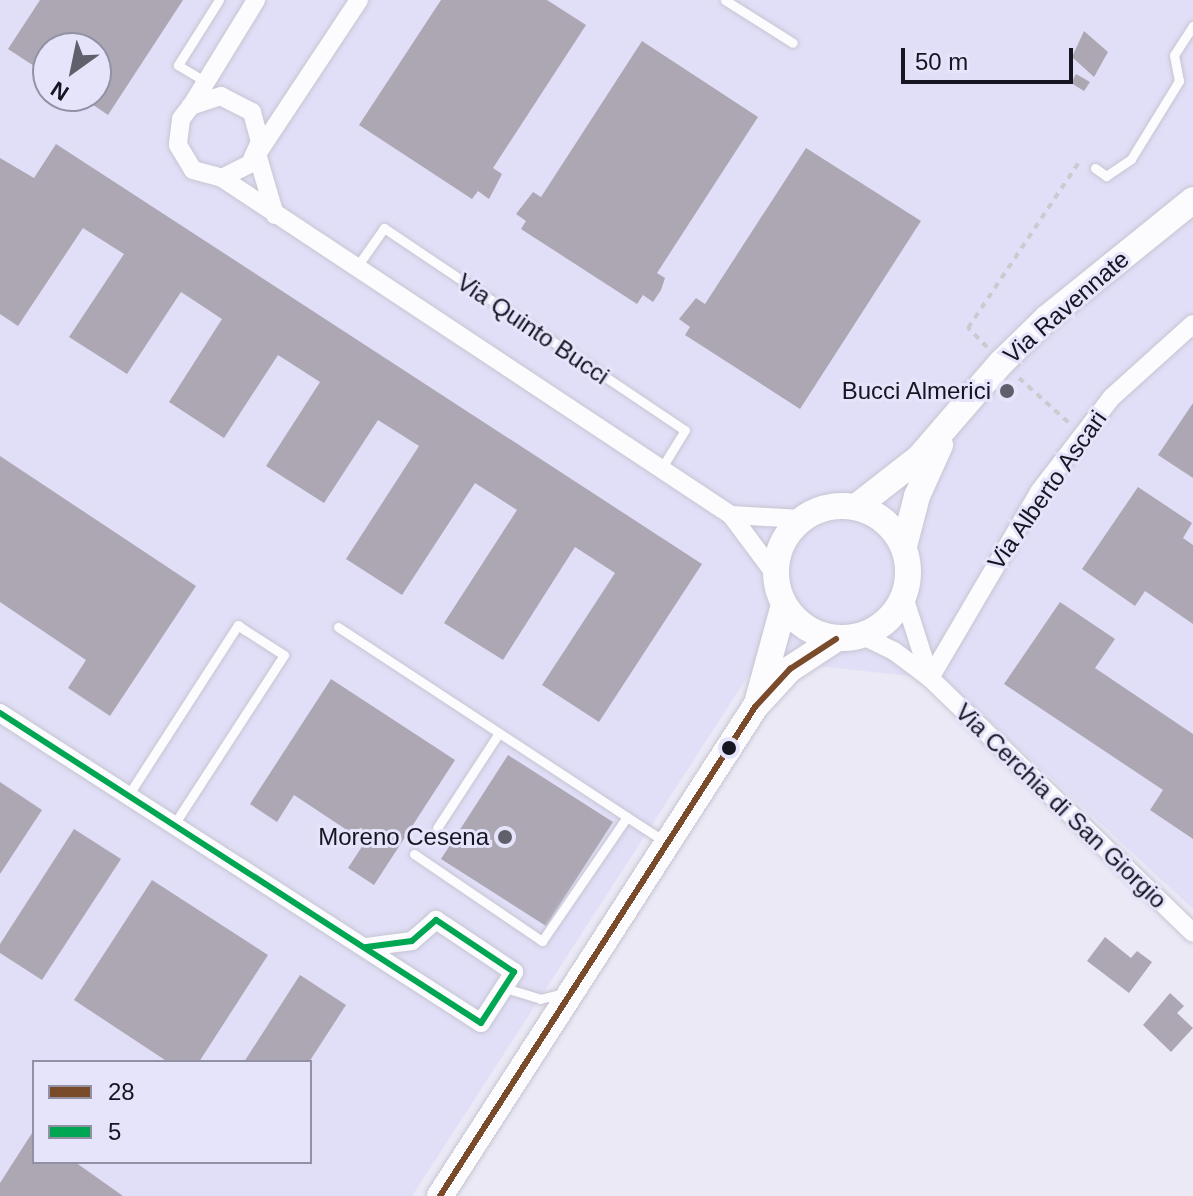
<!DOCTYPE html>
<html>
<head>
<meta charset="utf-8">
<style>
  body { margin:0 }
  #map { position:relative; width:1193px; height:1196px; overflow:hidden; background:#eae9f5; font-family:Arial,sans-serif }
  div>[style] { position:absolute }
  .built>* { inset:0; background:#e0dff7 }
  .building>* { inset:0; background:#ada7b4 }
  .path>* { height:4px; margin-top:-2px; transform-origin:0; background:repeating-linear-gradient(90deg,#cacacf 0 6px,transparent 0 12px) }
  .roads { filter:drop-shadow(0 0 2px #c6c5d2) drop-shadow(0 0 2px #c6c5d2) }
  .lane>* { height:9px; margin:-4.5px; padding:0 4.5px; transform-origin:4.5px; border-radius:4.5px; background:#fcfcfe }
  .street>* { height:18px; margin:-9px; padding:0 9px; transform-origin:9px; border-radius:9px; background:#fcfcfe }
  .secondary>* { height:26px; margin:-13px; padding:0 13px; transform-origin:13px; border-radius:13px; background:#fcfcfe }
  .secondary>.ring { margin:-13px; padding:0; box-sizing:content-box; background:none; border:26px solid #fcfcfe; border-radius:50% }
  .bus-1>* { height:6px; margin:-3px; padding:0 3px; transform-origin:3px; border-radius:3px; background:#7a4b2a }
  .bus-2>* { height:6px; margin:-3px; padding:0 3px; transform-origin:3px; border-radius:3px; background:#00a651 }
  .dots>* { width:22px; height:22px; translate:-50% -50%; box-sizing:border-box; border:4px solid #e5e4fa; border-radius:50% }
  span { translate:-50% -50%; white-space:nowrap; text-align:center; line-height:1.15; -webkit-text-stroke:6px #e5e4fa; paint-order:stroke }
  .street-label { font-size:24px; color:#161522 }
  .poi-label { font-size:24px; color:#161522 }
  .right { translate:-100% -50%; text-align:right }
  .legend { position:absolute; left:32px; top:1060px; width:280px; height:104px; box-sizing:border-box; background:#e5e4fa; border:2px solid #9291a4; margin:0; padding:10px 14px; list-style:none; font-size:24px; color:#161522 }
  .legend li { display:flex; align-items:center; gap:16px; height:40px }
  .legend b { width:40px; border:2px solid #9291a4 }
  .north { position:absolute; left:32px; top:32px; width:80px; height:80px; box-sizing:border-box; background:#e5e4fa; border:2px solid #9291a4; border-radius:50%; rotate:213deg; font-size:22px; font-weight:700; line-height:32px; text-align:center; color:#161522 }
  .north::after { content:''; display:block; margin:auto; width:28px; height:36px; background:#605f6c; clip-path:polygon(50% 0,100% 100%,50% 72%,0 100%) }
  .scale { position:absolute; left:901px; top:48px; width:172px; height:36px; box-sizing:border-box; border:4px solid #161522; border-top:0; padding-left:10px; font-size:24px; line-height:28px; white-space:nowrap; color:#161522; -webkit-text-stroke:6px #e5e4fa; paint-order:stroke }
</style>
</head>
<body>
<div id="map">
  <div class="built">
    <div style="clip-path:polygon(evenodd,0 0,1193px 0,1193px 909px,967px 700px,936px 679px,782px 662px,748px 676px,412px 1196px,0 1196px,0 0,48px 48px,96px 48px,96px 96px,48px 96px,48px 48px,0 0,34px 1062px,310px 1062px,310px 1162px,34px 1162px,34px 1062px)"></div>
  </div>
  <div class="building">
    <div style="clip-path:polygon(40px 0,183px 0,108px 115px,80px 96px,96px 96px,96px 48px,48px 48px,48px 75px,8px 49px)"></div>
    <div style="clip-path:polygon(441px 0,547px 0,586px 25px,493px 168px,502px 174px,489px 199px,478px 191px,472px 199px,359px 125px)"></div>
    <div style="clip-path:polygon(1084px 31px,1108px 52px,1094px 77px,1072px 57px)"></div>
    <div style="clip-path:polygon(642px 41px,758px 117px,657px 273px,665px 278px,661px 290px,653px 302px,643px 295px,637px 304px,521px 229px,526px 221px,516px 214px,533px 192px,541px 197px)"></div>
    <div style="clip-path:polygon(1076px 74px,1090px 82px,1084px 91px,1071px 83px)"></div>
    <div style="clip-path:polygon(56px 144px,702px 564px,599px 722px,542px 685px,615px 573px,575px 547px,503px 660px,444px 623px,517px 510px,475px 483px,402px 595px,346px 559px,419px 446px,378px 420px,324px 503px,266px 466px,320px 382px,278px 355px,224px 438px,169px 402px,222px 319px,181px 292px,127px 374px,69px 337px,124px 254px,83px 228px,18px 326px,0 314px,0 158px,34px 178px)"></div>
    <div style="clip-path:polygon(806px 148px,921px 221px,800px 409px,685px 335px,690px 327px,679px 319px,696px 298px,705px 304px)"></div>
    <div style="clip-path:polygon(1193px 403px,1193px 478px,1158px 455px)"></div>
    <div style="clip-path:polygon(0 456px,196px 586px,110px 716px,68px 688px,86px 660px,0 602px)"></div>
    <div style="clip-path:polygon(1138px 487px,1192px 523px,1183px 538px,1193px 545px,1193px 624px,1145px 591px,1135px 606px,1082px 569px)"></div>
    <div style="clip-path:polygon(1060px 602px,1115px 639px,1095px 668px,1193px 734px,1193px 839px,1150px 810px,1163px 790px,1004px 684px)"></div>
    <div style="clip-path:polygon(331px 679px,455px 760px,374px 885px,348px 868px,365px 842px,294px 795px,277px 822px,250px 804px)"></div>
    <div style="clip-path:polygon(508px 755px,613px 822px,546px 926px,441px 859px)"></div>
    <div style="clip-path:polygon(0 782px,42px 810px,0 874px)"></div>
    <div style="clip-path:polygon(74px 829px,121px 859px,42px 980px,0 953px,0 944px)"></div>
    <div style="clip-path:polygon(152px 880px,268px 955px,199px 1062px,168px 1062px,74px 1000px)"></div>
    <div style="clip-path:polygon(1105px 937px,1131px 958px,1137px 951px,1152px 962px,1129px 993px,1087px 961px)"></div>
    <div style="clip-path:polygon(300px 975px,346px 1005px,309px 1062px,244px 1062px)"></div>
    <div style="clip-path:polygon(1170px 993px,1184px 1006px,1177px 1013px,1193px 1028px,1171px 1052px,1143px 1025px)"></div>
    <div style="clip-path:polygon(34px 1130px,34px 1162px,75px 1162px,123px 1196px,0 1196px,0 1183px)"></div>
  </div>
  <div class="path">
    <div style="left:987px;top:347px;width:27px;rotate:-135deg"></div>
    <div style="left:968px;top:328px;width:201px;rotate:-56.2deg"></div>
    <div style="left:1019px;top:378px;width:67px;rotate:42deg"></div>
  </div>
  <div class="roads">
    <div class="lane">
      <div style="left:725px;top:0;width:80px;rotate:32.3deg"></div>
      <div style="left:206px;top:82px;width:33px;rotate:-149deg"></div>
      <div style="left:178px;top:65px;width:77px;rotate:-57.8deg"></div>
      <div style="left:1095px;top:168px;width:14px;rotate:36deg"></div>
      <div style="left:1106px;top:176px;width:30px;rotate:-34deg"></div>
      <div style="left:1131px;top:159px;width:92px;rotate:-58.4deg"></div>
      <div style="left:1179px;top:81px;width:26px;rotate:-101deg"></div>
      <div style="left:1174px;top:55px;width:35px;rotate:-57deg"></div>
      <div style="left:356px;top:268px;width:49px;rotate:-55deg"></div>
      <div style="left:384px;top:228px;width:362px;rotate:33.9deg"></div>
      <div style="left:685px;top:430px;width:46px;rotate:121.6deg"></div>
      <div style="left:338px;top:627px;width:346px;rotate:33.3deg"></div>
      <div style="left:129px;top:794px;width:201px;rotate:-57.2deg"></div>
      <div style="left:238px;top:625px;width:9px;rotate:36deg"></div>
      <div style="left:245px;top:630px;width:46px;rotate:32.7deg"></div>
      <div style="left:284px;top:655px;width:200px;rotate:123deg"></div>
      <div style="left:437px;top:828px;width:110px;rotate:-56.9deg"></div>
      <div style="left:414px;top:854px;width:155px;rotate:34.2deg"></div>
      <div style="left:542px;top:941px;width:150px;rotate:-55.6deg"></div>
      <div style="left:627px;top:817px;width:48px;rotate:33deg"></div>
      <div style="left:505px;top:988px;width:37px;rotate:17deg"></div>
      <div style="left:540px;top:999px;width:25px;rotate:-14deg"></div>
    </div>
    <div class="street">
      <div style="left:193px;top:103px;width:121px;rotate:-58.5deg"></div>
      <div style="left:222px;top:178px;width:31px;rotate:-27deg"></div>
      <div style="left:250px;top:164px;width:24px;rotate:-66deg"></div>
      <div style="left:260px;top:142px;width:31px;rotate:-105deg"></div>
      <div style="left:252px;top:112px;width:35px;rotate:-153deg"></div>
      <div style="left:221px;top:96px;width:32px;rotate:162deg"></div>
      <div style="left:191px;top:106px;width:16px;rotate:128deg"></div>
      <div style="left:181px;top:119px;width:26px;rotate:97deg"></div>
      <div style="left:178px;top:145px;width:29px;rotate:59deg"></div>
      <div style="left:193px;top:170px;width:30px;rotate:15deg"></div>
      <div style="left:222px;top:178px;width:610px;rotate:33.51deg"></div>
      <div style="left:731px;top:515px;width:74px;rotate:53.3deg"></div>
      <div style="left:275px;top:215px;width:64px;rotate:-106.4deg"></div>
      <div style="left:257px;top:154px;width:185px;rotate:-56.5deg"></div>
      <div style="left:731px;top:515px;width:71px;rotate:3.2deg"></div>
      <div style="left:904px;top:597px;width:85px;rotate:72.2deg"></div>
      <div style="left:863px;top:636px;width:34px;rotate:26deg"></div>
      <div style="left:894px;top:651px;width:45px;rotate:36.9deg"></div>
      <div style="left:930px;top:678px;width:366px;rotate:44.1deg"></div>
      <div style="left:930px;top:678px;width:216px;rotate:-59.6deg"></div>
      <div style="left:1039px;top:492px;width:118px;rotate:-52.5deg"></div>
      <div style="left:1111px;top:398px;width:110px;rotate:-42.1deg"></div>
      <div style="left:0;top:713px;width:572px;rotate:32.8deg"></div>
      <div style="left:481px;top:1023px;width:61px;rotate:-57.1deg"></div>
      <div style="left:514px;top:972px;width:94px;rotate:-146.3deg"></div>
      <div style="left:436px;top:920px;width:32px;rotate:139deg"></div>
      <div style="left:412px;top:941px;width:46px;rotate:172.6deg"></div>
    </div>
    <div class="secondary">
      <div class="ring" style="left:776px;top:506px;width:106px;height:106px"></div>
      <div style="left:856px;top:507px;width:80px;rotate:-37.9deg"></div>
      <div style="left:919px;top:458px;width:127px;rotate:-49.2deg"></div>
      <div style="left:1002px;top:362px;width:63px;rotate:-44.4deg"></div>
      <div style="left:1047px;top:318px;width:188px;rotate:-38.9deg"></div>
      <div style="left:904px;top:546px;width:52px;rotate:-75.4deg"></div>
      <div style="left:917px;top:496px;width:56px;rotate:-65.7deg"></div>
      <div style="left:758px;top:700px;width:98px;rotate:-74.7deg"></div>
      <div style="left:440px;top:1196px;width:582px;rotate:-57.21deg"></div>
      <div style="left:755px;top:707px;width:52px;rotate:-47.4deg"></div>
      <div style="left:790px;top:669px;width:55px;rotate:-33.1deg"></div>
    </div>
  </div>
  <div class="bus-1">
    <div style="left:440px;top:1196px;width:582px;rotate:-57.21deg"></div>
    <div style="left:755px;top:707px;width:52px;rotate:-47.4deg"></div>
    <div style="left:790px;top:669px;width:55px;rotate:-33.1deg"></div>
  </div>
  <div class="bus-2">
    <div style="left:0;top:713px;width:572px;rotate:32.8deg"></div>
    <div style="left:481px;top:1023px;width:61px;rotate:-57.1deg"></div>
    <div style="left:514px;top:972px;width:94px;rotate:-146.3deg"></div>
    <div style="left:436px;top:920px;width:32px;rotate:139deg"></div>
    <div style="left:412px;top:941px;width:46px;rotate:172.6deg"></div>
  </div>
  <div class="dots">
    <div style="left:1007px;top:391px;background:#605f6c"></div>
    <div style="left:729px;top:748px;background:#161522"></div>
    <div style="left:505px;top:837px;background:#605f6c"></div>
  </div>
  <div class="street-label">
    <span style="left:1066px;top:307px;rotate:-41deg">Via Ravennate</span>
    <span style="left:533px;top:329px;rotate:34deg">Via Quinto Bucci</span>
    <span style="left:1047px;top:490px;rotate:-55deg">Via Alberto Ascari</span>
    <span style="left:1061px;top:806px;rotate:44deg">Via Cerchia di San Giorgio</span>
  </div>
  <div class="poi-label">
    <span class="right" style="left:991px;top:391px">Bucci Almerici</span>
    <span class="right" style="left:489px;top:837px">Moreno Cesena</span>
  </div>
  <ul class="legend">
  <li><b style="height:10px;background:#7a4b2a"></b>28</li>
  <li><b style="height:10px;background:#00a651"></b>5</li>
  </ul>
  <div class="north">N</div>
  <div class="scale">50 m</div>
</div>
</body>
</html>
